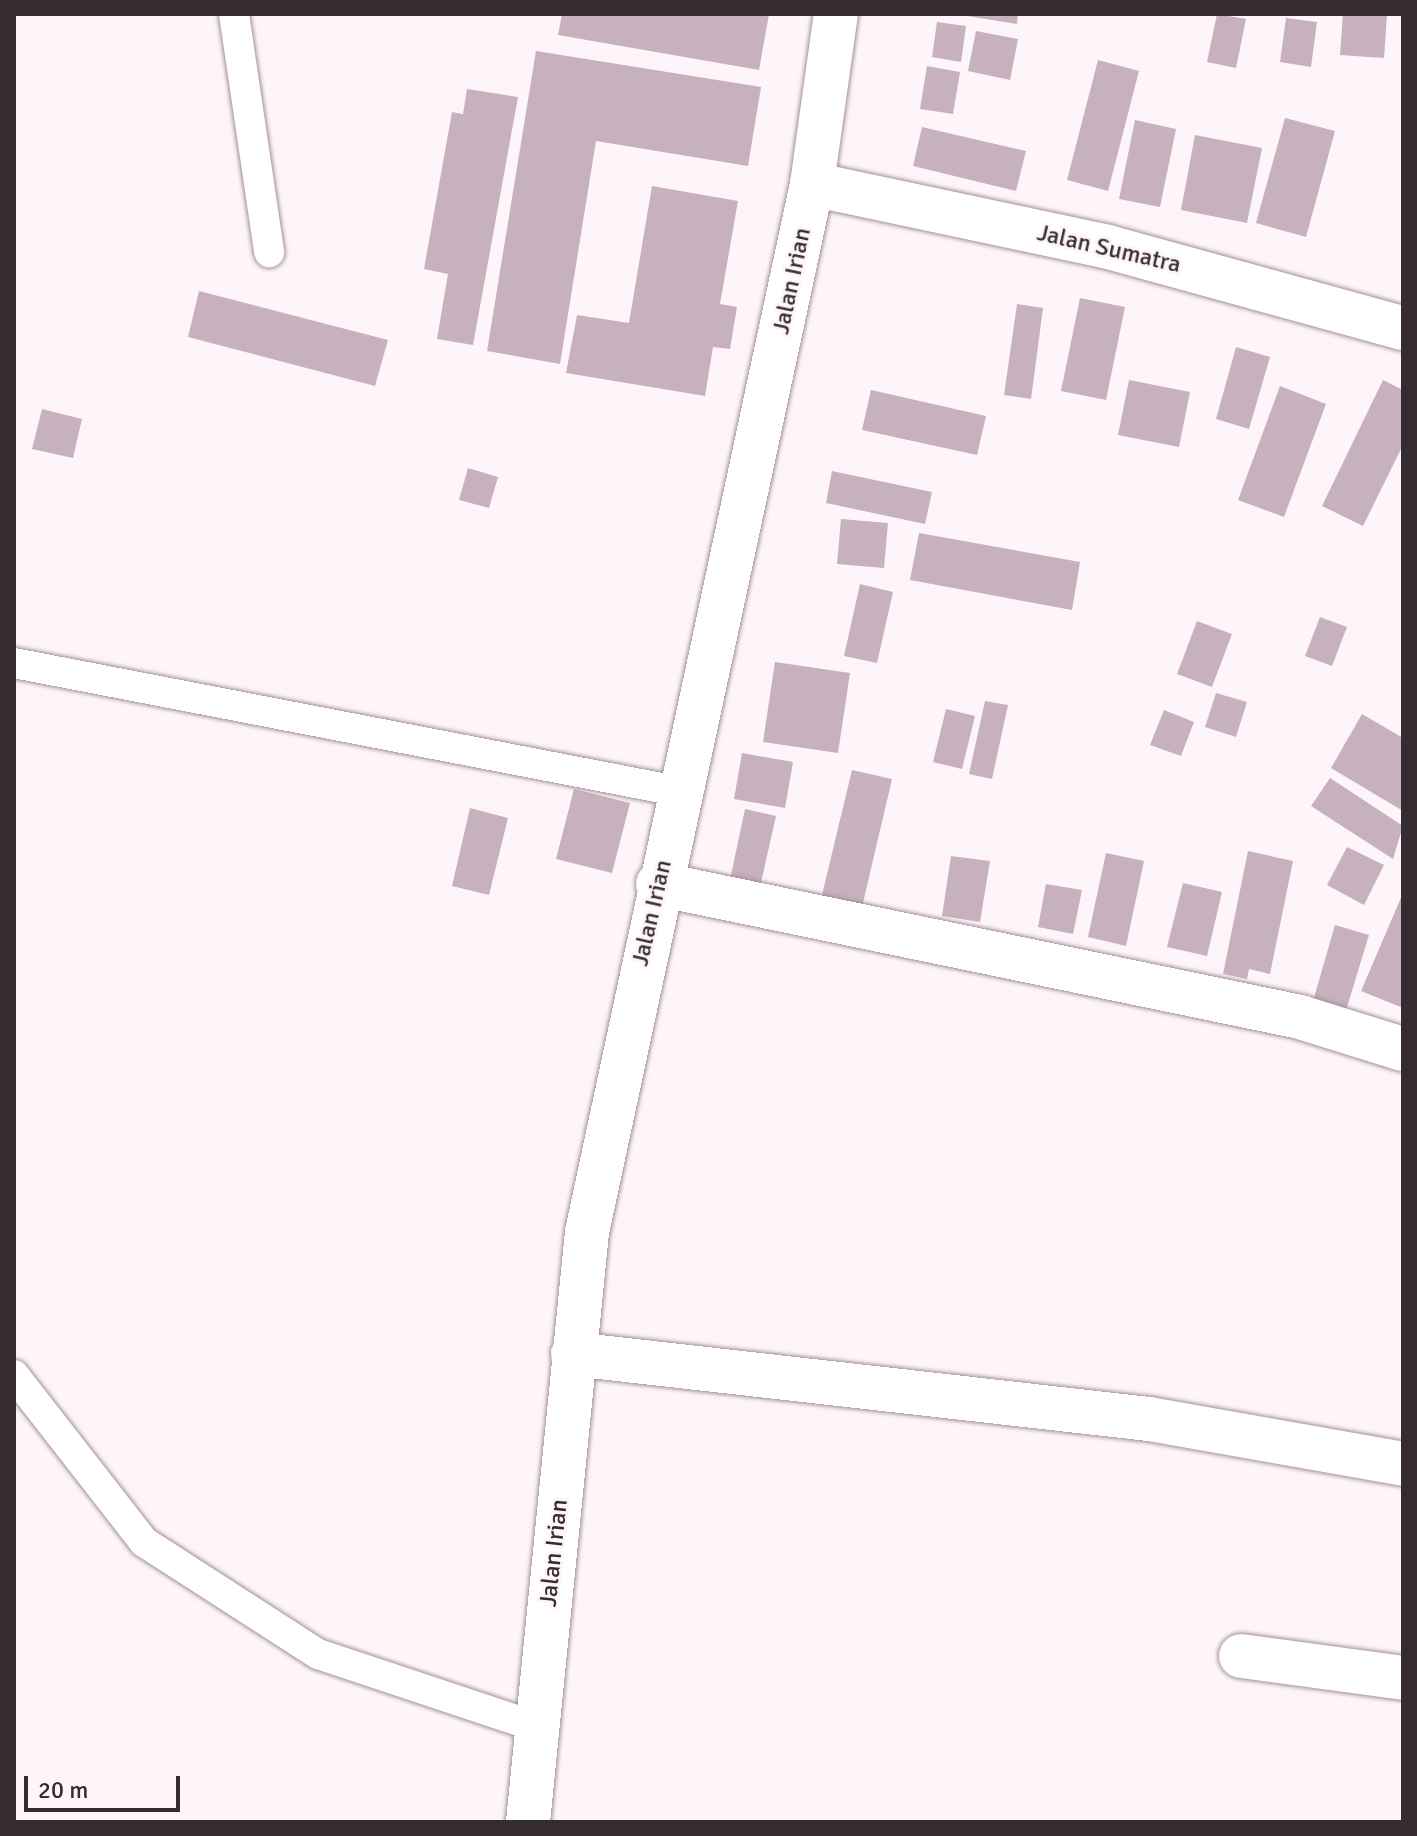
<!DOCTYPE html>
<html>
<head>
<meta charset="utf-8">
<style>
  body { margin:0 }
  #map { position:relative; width:1417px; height:1836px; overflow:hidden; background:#fef5fa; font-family:Signika,sans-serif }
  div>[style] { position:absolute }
  .building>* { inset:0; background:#c6b1bd }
  .roads { filter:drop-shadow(0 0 2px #a38f9b) drop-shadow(0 0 2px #a38f9b) }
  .lane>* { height:30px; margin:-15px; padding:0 15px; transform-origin:15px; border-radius:15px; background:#fff }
  .street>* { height:44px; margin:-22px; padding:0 22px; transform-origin:22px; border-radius:22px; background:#fff }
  span { translate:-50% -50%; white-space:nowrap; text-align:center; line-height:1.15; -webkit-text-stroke:6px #fef5fa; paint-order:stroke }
  .street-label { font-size:24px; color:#342c31 }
  .frame { position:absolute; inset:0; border:16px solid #342c31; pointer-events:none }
  .scale { position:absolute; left:24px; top:1776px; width:156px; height:36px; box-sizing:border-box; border:4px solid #342c31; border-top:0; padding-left:10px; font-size:24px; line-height:28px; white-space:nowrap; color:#342c31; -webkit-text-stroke:6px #fef5fa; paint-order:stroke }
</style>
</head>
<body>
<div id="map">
  <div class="building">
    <div style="clip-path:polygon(562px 14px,769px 14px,759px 70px,558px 35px)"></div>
    <div style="clip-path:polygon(955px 14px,1018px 14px,1017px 24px)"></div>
    <div style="clip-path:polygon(1217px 14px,1246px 19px,1236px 68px,1207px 62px)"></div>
    <div style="clip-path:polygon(1343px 14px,1387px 14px,1384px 58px,1340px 55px)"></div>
    <div style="clip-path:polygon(1286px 18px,1317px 22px,1311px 67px,1280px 62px)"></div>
    <div style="clip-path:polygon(937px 22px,966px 26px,961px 62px,932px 57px)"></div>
    <div style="clip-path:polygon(976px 31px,1018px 39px,1010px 80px,968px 71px)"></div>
    <div style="clip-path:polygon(536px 51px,761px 87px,748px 166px,596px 141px,560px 364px,487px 351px)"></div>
    <div style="clip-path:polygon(1098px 60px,1139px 71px,1108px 191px,1067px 180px)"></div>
    <div style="clip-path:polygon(927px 66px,960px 72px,953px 114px,920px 109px)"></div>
    <div style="clip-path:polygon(467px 89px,518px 97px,473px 345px,437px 339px,448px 274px,424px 269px,452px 112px,463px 114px)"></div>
    <div style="clip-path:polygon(1285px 118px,1335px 131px,1306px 237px,1256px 223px)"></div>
    <div style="clip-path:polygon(1135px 120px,1176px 129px,1160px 207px,1119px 199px)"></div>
    <div style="clip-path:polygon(922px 127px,1026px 151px,1016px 191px,913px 166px)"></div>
    <div style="clip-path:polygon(1195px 135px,1262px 148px,1247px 223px,1181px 210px)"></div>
    <div style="clip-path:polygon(652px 186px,738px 201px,720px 304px,737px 307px,730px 349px,713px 347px,705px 396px,566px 373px,577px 315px,629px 323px)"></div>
    <div style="clip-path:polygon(199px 291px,388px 340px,375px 386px,188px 337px)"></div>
    <div style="clip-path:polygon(1080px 298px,1125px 307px,1106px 400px,1061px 391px)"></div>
    <div style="clip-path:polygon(1017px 304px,1043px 308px,1031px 399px,1004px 395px)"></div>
    <div style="clip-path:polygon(1236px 347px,1270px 357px,1249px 429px,1216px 419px)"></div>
    <div style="clip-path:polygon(1129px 380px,1190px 392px,1179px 447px,1118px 435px)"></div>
    <div style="clip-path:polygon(1383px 380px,1403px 390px,1403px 445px,1363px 526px,1322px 506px)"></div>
    <div style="clip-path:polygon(1280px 386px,1326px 404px,1284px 517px,1238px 500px)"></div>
    <div style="clip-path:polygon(871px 390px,986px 416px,977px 455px,862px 430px)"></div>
    <div style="clip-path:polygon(42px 409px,82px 419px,73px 458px,32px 449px)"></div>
    <div style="clip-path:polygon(468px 468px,498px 477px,489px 508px,459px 500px)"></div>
    <div style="clip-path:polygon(832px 471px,932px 492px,925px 524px,826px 503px)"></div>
    <div style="clip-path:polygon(841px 519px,888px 523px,884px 568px,837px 564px)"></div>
    <div style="clip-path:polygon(919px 533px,1080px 562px,1072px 610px,910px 580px)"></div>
    <div style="clip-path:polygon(860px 584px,893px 592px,877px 663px,844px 656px)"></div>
    <div style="clip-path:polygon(1320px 617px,1347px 627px,1332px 666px,1305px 656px)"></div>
    <div style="clip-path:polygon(1197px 621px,1232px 634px,1212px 687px,1177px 674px)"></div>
    <div style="clip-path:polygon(775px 662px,850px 673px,838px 753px,763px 742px)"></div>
    <div style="clip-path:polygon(1216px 693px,1247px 702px,1236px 737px,1205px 727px)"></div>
    <div style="clip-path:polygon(985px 701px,1008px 705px,992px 779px,969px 774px)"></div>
    <div style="clip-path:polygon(946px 709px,975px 716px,962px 769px,933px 762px)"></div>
    <div style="clip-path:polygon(1164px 710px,1194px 722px,1181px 756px,1150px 745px)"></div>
    <div style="clip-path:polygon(1362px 714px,1403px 738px,1403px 811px,1331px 768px)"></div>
    <div style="clip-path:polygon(742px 753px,793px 762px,785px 808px,734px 799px)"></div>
    <div style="clip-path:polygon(852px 770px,892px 779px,862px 907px,821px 899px)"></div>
    <div style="clip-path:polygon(1330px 778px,1403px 826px,1393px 859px,1311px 806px)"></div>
    <div style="clip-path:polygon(574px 789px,630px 803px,612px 873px,556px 859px)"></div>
    <div style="clip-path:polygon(470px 808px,508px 818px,489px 895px,452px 886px)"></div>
    <div style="clip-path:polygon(745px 809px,776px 816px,760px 887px,730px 880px)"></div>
    <div style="clip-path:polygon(1347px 847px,1384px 865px,1364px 905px,1327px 885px)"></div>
    <div style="clip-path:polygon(1248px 851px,1293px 861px,1270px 974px,1249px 969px,1247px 979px,1223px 974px)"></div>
    <div style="clip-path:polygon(1106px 853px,1144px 861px,1126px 946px,1088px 937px)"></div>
    <div style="clip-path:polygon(951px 856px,990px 861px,980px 922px,942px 916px)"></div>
    <div style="clip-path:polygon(1183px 883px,1222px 892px,1207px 956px,1167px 947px)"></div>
    <div style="clip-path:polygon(1046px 884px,1082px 890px,1073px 934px,1038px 927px)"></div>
    <div style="clip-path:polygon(1403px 893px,1403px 1008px,1361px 991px)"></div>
    <div style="clip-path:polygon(1335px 925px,1369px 935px,1344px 1017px,1311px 1008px)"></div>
  </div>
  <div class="roads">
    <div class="lane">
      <div style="left:234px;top:14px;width:241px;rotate:81.6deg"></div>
      <div style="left:14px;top:663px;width:680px;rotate:10.93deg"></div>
      <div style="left:14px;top:1375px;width:212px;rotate:52.1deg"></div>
      <div style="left:144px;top:1542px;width:207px;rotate:32.8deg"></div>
      <div style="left:318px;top:1654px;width:231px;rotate:18.4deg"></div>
    </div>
    <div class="street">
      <div style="left:812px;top:184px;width:303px;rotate:12deg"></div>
      <div style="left:1108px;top:247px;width:306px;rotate:15.4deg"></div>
      <div style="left:658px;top:884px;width:656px;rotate:11.7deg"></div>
      <div style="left:1300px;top:1017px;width:108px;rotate:17.3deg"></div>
      <div style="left:573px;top:1354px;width:580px;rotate:6.44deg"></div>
      <div style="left:1149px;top:1419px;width:258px;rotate:10deg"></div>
      <div style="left:1241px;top:1656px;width:163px;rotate:7.7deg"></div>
      <div style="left:528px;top:1822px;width:593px;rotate:-84.29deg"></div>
      <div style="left:587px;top:1232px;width:1072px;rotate:-77.88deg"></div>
      <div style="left:812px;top:184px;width:172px;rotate:-82deg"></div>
    </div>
  </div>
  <div class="street-label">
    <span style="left:1109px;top:249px;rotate:13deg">Jalan Sumatra</span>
    <span style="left:792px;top:281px;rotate:-78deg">Jalan Irian</span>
    <span style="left:652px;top:913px;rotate:-77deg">Jalan Irian</span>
    <span style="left:554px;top:1553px;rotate:-84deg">Jalan Irian</span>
  </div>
  <div class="frame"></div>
  <div class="scale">20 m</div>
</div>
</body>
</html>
